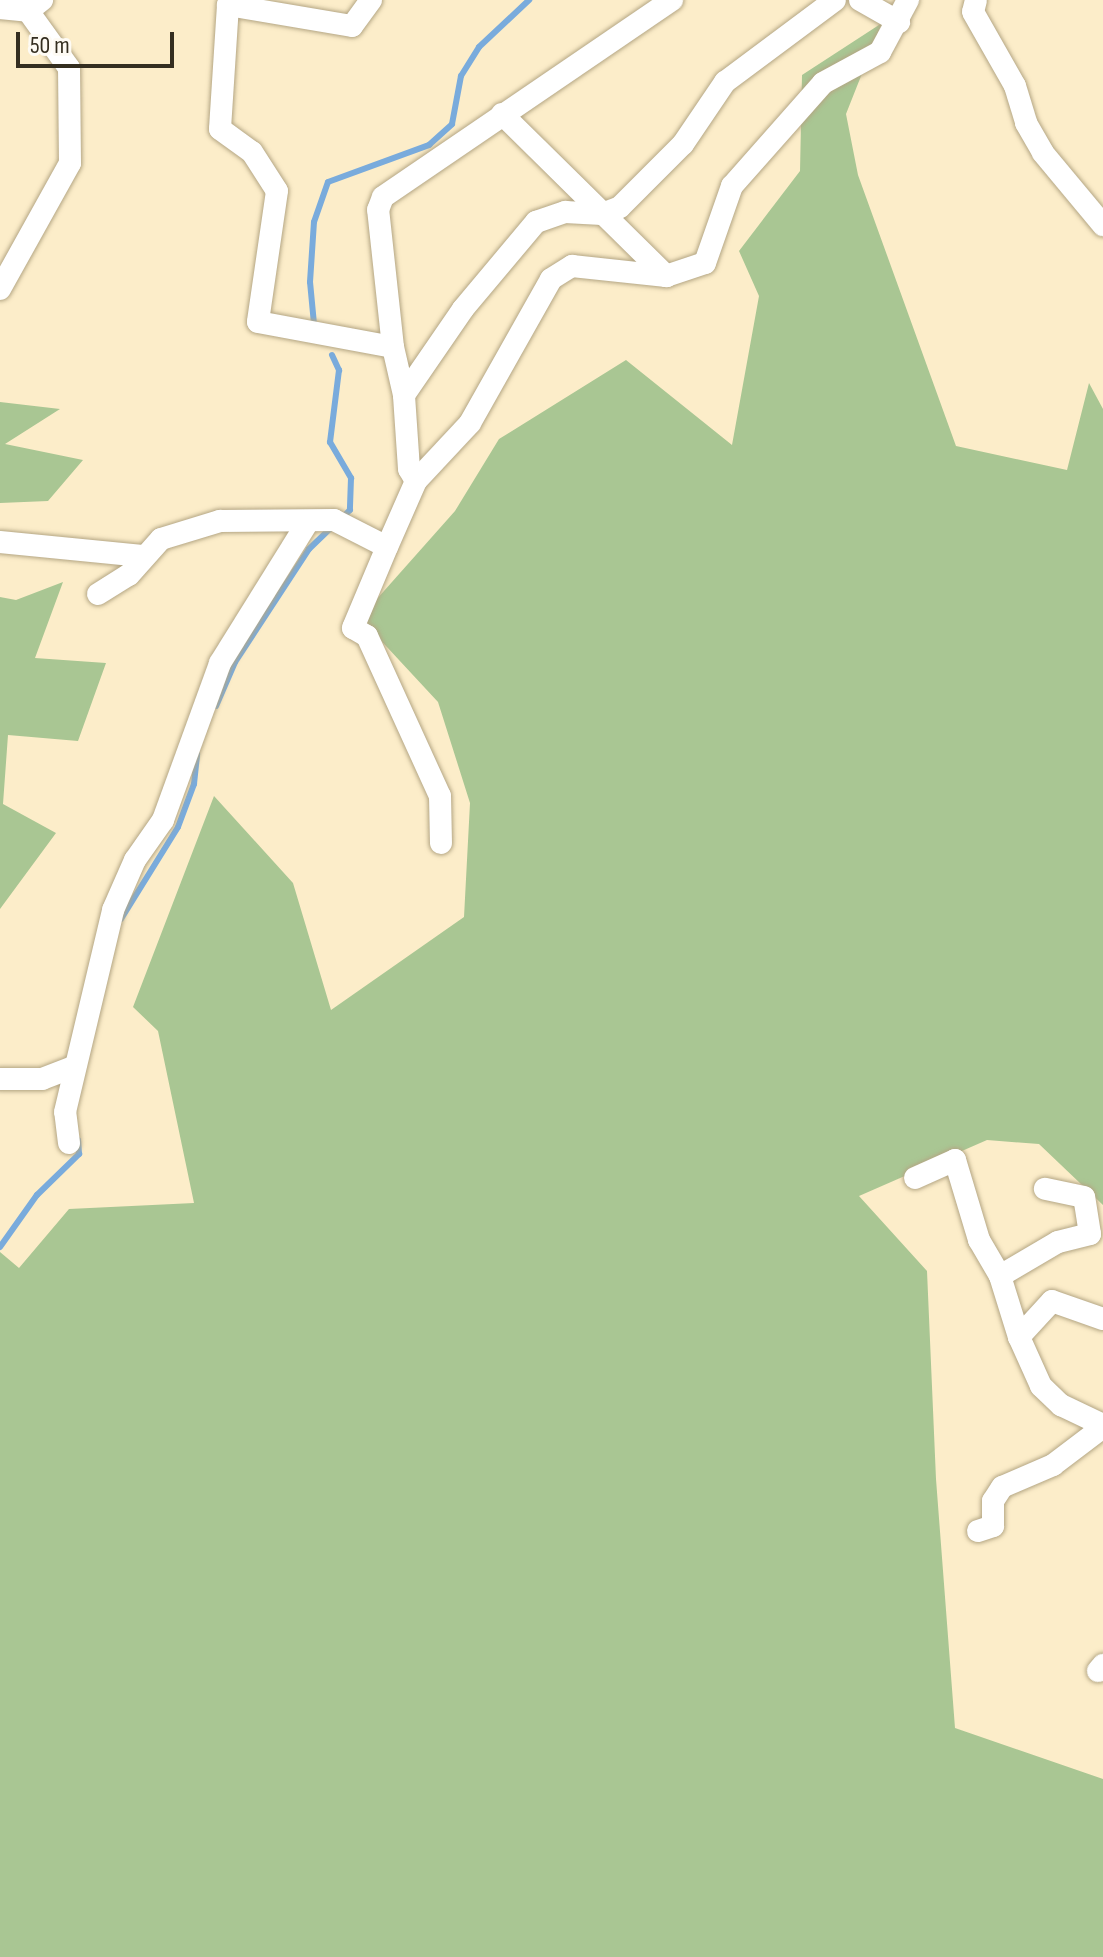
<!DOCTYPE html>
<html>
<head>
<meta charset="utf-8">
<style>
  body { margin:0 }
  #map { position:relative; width:1103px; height:1957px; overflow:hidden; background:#fcedc9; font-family:"Sofia Sans Condensed",sans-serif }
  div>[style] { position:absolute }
  .green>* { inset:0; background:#a9c693 }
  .stream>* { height:6px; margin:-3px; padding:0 3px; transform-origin:3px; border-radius:3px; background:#79abdc }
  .roads { filter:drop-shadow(0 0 2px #b4a684) drop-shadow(0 0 2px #b4a684) }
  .minor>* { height:22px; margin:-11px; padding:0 11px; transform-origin:11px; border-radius:11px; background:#fff }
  span { translate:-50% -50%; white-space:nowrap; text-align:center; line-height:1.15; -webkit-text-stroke:7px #fefbf4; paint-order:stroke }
  .scale { position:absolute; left:16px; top:32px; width:158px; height:36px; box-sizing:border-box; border:4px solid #342e20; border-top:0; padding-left:10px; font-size:24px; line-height:28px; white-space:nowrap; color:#342e20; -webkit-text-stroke:6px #fefbf4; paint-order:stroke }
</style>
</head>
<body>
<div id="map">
  <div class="green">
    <div style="clip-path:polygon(882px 23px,846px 114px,858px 175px,956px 446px,1067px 470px,1089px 383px,1103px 409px,1103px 1205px,1039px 1144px,987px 1140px,859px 1196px,927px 1271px,936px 1479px,955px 1728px,1103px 1779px,1103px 1957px,0 1957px,0 1252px,19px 1268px,69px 1209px,194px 1203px,158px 1031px,133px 1007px,214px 796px,293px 883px,331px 1010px,464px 917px,470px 803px,438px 702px,360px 618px,455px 511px,499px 439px,626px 360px,732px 445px,759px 296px,739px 251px,800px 171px,802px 75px)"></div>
    <div style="clip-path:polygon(0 402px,60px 409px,5px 444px,83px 460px,48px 501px,0 503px)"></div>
    <div style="clip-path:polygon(63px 582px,35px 658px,106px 663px,78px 741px,8px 735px,3px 804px,56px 833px,0 909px,0 597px,16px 600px)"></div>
  </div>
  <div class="stream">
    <div style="left:314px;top:324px;width:42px;rotate:-95.4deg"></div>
    <div style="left:310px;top:282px;width:60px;rotate:-86.2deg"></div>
    <div style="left:314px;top:222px;width:42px;rotate:-70.7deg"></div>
    <div style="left:328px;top:182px;width:108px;rotate:-20.1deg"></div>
    <div style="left:429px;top:145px;width:31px;rotate:-42deg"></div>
    <div style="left:452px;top:124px;width:49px;rotate:-79.4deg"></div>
    <div style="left:461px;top:76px;width:34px;rotate:-58deg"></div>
    <div style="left:479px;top:47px;width:69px;rotate:-43.2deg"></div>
    <div style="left:332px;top:355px;width:17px;rotate:65deg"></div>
    <div style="left:339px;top:370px;width:73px;rotate:97.1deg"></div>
    <div style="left:330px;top:442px;width:42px;rotate:59.7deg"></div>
    <div style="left:351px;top:478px;width:32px;rotate:92deg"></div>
    <div style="left:350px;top:510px;width:13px;rotate:135deg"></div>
    <div style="left:216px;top:706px;width:48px;rotate:-66.6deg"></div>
    <div style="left:235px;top:662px;width:135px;rotate:-56.8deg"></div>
    <div style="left:309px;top:549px;width:33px;rotate:-44deg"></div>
    <div style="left:121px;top:919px;width:108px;rotate:-58.2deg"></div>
    <div style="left:178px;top:827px;width:46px;rotate:-69.6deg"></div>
    <div style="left:194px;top:784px;width:30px;rotate:-84deg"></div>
    <div style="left:0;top:1247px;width:64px;rotate:-54.6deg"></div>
    <div style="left:37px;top:1195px;width:59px;rotate:-44.3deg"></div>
    <div style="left:79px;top:1154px;width:14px;rotate:-94deg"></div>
  </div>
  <div class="roads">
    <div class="minor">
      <div style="left:371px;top:0;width:32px;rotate:126deg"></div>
      <div style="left:352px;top:26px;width:126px;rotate:-170.4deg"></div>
      <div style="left:228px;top:5px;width:124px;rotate:93.7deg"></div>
      <div style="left:220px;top:129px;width:39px;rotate:36deg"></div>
      <div style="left:252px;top:152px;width:46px;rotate:57.3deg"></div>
      <div style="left:277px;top:191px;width:132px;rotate:98.3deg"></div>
      <div style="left:258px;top:322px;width:137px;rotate:10.5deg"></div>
      <div style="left:860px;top:0;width:45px;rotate:29.4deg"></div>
      <div style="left:976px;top:0;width:12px;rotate:104deg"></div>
      <div style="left:973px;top:12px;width:85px;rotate:60.4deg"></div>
      <div style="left:1015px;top:86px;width:39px;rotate:73deg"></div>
      <div style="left:1026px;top:123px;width:34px;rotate:60deg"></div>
      <div style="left:1043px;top:153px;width:94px;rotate:50.2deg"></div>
      <div style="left:0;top:8px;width:28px;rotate:6deg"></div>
      <div style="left:28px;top:11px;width:18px;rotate:-38deg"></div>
      <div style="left:502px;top:114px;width:231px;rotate:44.6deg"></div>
      <div style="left:0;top:289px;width:144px;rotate:-60.9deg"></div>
      <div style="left:70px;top:163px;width:95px;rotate:-90.6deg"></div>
      <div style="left:69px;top:68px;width:70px;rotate:-125.7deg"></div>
      <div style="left:404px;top:395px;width:104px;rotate:-55.5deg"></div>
      <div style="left:463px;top:309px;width:114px;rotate:-50deg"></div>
      <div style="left:536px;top:222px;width:31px;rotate:-19deg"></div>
      <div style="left:565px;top:212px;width:37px;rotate:3deg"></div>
      <div style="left:602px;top:214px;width:19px;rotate:-21deg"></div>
      <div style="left:620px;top:207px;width:89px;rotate:-45deg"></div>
      <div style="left:683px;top:144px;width:75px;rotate:-55.9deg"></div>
      <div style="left:725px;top:82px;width:137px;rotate:-36.7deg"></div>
      <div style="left:416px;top:481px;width:14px;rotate:-120deg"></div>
      <div style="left:409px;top:469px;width:74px;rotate:-93.9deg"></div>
      <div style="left:404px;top:395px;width:49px;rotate:-102.9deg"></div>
      <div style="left:393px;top:347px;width:138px;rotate:-96.2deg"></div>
      <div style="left:378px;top:210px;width:14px;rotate:-69deg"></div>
      <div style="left:383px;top:197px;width:350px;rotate:-34.3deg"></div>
      <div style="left:0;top:542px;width:143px;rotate:5.6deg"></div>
      <div style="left:387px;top:547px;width:88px;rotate:112.8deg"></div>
      <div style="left:353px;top:628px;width:16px;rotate:30deg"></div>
      <div style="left:367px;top:636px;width:176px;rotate:65.5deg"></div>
      <div style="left:440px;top:796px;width:47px;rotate:88.8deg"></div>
      <div style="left:98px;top:594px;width:36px;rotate:-32deg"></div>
      <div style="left:129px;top:575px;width:48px;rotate:-48.4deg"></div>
      <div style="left:161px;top:539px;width:62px;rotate:-17deg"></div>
      <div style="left:220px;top:521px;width:114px;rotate:-0.5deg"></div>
      <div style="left:334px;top:520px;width:59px;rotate:27deg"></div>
      <div style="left:387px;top:547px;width:72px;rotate:-66.3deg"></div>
      <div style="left:416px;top:481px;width:79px;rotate:-47deg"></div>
      <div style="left:470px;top:423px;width:165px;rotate:-60.6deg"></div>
      <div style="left:551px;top:279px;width:25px;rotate:-32deg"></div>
      <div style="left:572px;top:266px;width:95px;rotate:6.1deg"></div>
      <div style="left:666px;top:276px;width:41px;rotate:-18.4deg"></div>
      <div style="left:705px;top:263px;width:82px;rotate:-70.7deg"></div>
      <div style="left:732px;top:186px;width:137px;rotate:-48.5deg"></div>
      <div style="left:823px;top:83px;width:65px;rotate:-28.5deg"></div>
      <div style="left:880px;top:52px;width:59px;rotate:-61.7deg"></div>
      <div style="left:0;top:1079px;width:42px"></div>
      <div style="left:42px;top:1079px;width:34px;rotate:-21deg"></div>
      <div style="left:69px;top:1143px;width:31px;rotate:-97deg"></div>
      <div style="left:65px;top:1112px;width:208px;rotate:-76.6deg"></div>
      <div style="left:113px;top:910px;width:55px;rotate:-66.3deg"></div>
      <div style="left:135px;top:860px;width:49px;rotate:-55deg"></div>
      <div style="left:163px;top:820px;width:167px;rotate:-70deg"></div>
      <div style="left:220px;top:663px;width:165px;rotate:-58.1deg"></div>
      <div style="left:915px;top:1178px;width:44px;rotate:-24.2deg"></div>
      <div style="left:955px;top:1160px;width:84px;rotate:73.3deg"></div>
      <div style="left:979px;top:1240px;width:42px;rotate:59.7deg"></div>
      <div style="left:1000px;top:1276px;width:64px;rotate:72.7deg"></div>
      <div style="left:1000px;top:1276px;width:67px;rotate:-30.4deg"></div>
      <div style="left:1058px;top:1242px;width:33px;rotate:-14deg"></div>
      <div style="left:1090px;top:1234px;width:37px;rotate:-99deg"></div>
      <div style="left:1084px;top:1197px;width:40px;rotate:-168deg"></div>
      <div style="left:1103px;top:1319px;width:54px;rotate:-160.6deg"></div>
      <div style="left:1052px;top:1301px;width:49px;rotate:132.5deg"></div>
      <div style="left:1019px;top:1337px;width:54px;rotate:65.8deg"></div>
      <div style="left:1041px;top:1386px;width:28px;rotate:44deg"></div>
      <div style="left:1061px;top:1405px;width:47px;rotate:25.5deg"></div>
      <div style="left:978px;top:1531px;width:16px;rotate:-18deg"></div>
      <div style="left:993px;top:1526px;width:25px;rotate:-90deg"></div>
      <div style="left:993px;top:1501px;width:17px;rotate:-57deg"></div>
      <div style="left:1002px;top:1487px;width:56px;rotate:-23.3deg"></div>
      <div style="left:1053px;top:1465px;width:63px;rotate:-37.2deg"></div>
      <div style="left:1098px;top:1671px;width:8px;rotate:-50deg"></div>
    </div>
  </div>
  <div class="scale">50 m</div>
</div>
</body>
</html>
